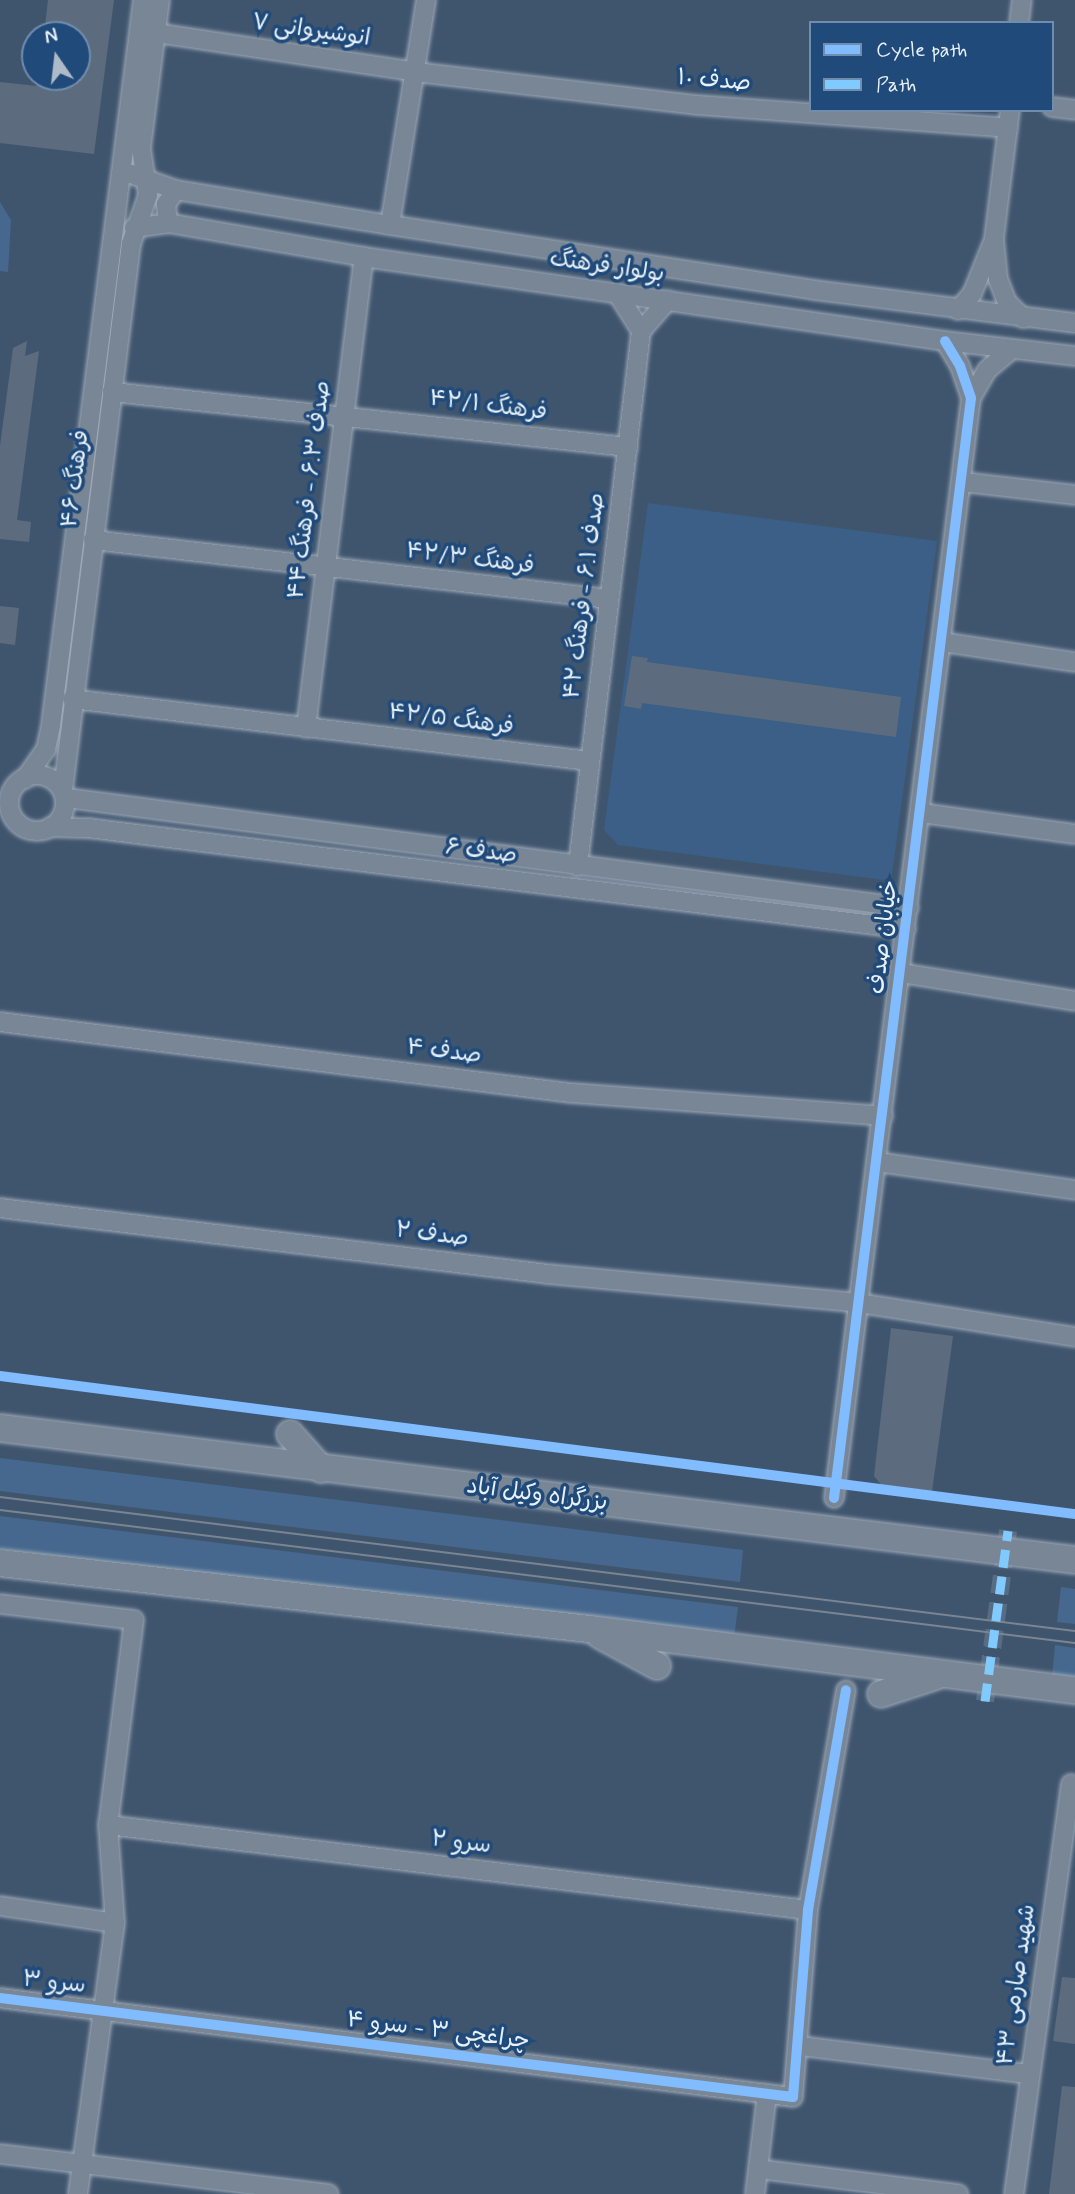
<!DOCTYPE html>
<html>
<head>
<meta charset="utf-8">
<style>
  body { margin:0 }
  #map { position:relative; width:1075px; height:2194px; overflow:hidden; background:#3f556e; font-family:Mynerve,"Playpen Sans Arabic",sans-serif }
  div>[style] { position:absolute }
  .built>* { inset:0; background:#3b5f87 }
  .green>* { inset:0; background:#46688e }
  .building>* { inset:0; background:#5c6c7e }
  .minor-tunnel>* { height:18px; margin-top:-9px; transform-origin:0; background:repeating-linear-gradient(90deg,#586c83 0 18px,transparent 0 27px) }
  .roads { filter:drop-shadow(0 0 2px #9faab7) drop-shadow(0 0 2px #9faab7) }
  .minor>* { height:18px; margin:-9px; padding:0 9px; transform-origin:9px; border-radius:9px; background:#798695 }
  .minor>.ring { margin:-9px; padding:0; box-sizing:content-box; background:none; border:18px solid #798695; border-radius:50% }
  .highway>* { height:26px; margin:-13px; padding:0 13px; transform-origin:13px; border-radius:13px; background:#798695 }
  .tram>* { height:2px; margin:-1px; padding:0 1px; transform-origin:1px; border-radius:1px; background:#798592 }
  .quiet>* { height:9px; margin-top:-4.5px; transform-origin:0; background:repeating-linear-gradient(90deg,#80caff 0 18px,transparent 0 27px) }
  .cycleway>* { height:10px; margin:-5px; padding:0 5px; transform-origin:5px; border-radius:5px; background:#80bcff }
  span { translate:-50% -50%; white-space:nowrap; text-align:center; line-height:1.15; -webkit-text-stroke:7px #1f4a7a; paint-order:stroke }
  .street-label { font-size:23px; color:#e8f1f8 }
  .legend { position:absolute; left:809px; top:21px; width:245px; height:91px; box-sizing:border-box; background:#1f4a7a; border:2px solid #6f8dac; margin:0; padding:9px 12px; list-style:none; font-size:21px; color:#e8f1f8 }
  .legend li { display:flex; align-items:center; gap:14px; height:35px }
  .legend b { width:35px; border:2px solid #6f8dac }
  .north { position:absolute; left:21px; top:21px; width:70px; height:70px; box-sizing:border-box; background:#1f4a7a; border:2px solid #6f8dac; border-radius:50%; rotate:346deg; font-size:19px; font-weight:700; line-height:28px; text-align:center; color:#e8f1f8 }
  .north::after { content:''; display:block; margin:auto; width:24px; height:32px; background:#adbac8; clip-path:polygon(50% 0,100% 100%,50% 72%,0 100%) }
</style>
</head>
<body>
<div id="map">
  <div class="built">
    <div style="clip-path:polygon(648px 503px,937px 541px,892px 874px,884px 880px,618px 845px,604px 830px)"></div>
  </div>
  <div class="green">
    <div style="clip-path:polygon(0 202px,11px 220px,8px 272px,0 271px)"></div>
    <div style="clip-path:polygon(0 1458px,743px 1550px,740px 1582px,0 1491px)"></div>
    <div style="clip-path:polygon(0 1516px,738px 1607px,734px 1638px,0 1549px)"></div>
    <div style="clip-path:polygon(1061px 1587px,1075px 1589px,1075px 1624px,1057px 1622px)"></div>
    <div style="clip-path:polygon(1055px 1645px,1075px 1648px,1075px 1679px,1052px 1676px)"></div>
  </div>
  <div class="building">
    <div style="clip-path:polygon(48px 0,114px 0,94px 154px,0 143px,0 82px,37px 86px,38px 77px,77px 77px,77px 35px,44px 35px)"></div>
    <div style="clip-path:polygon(27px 341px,25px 356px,39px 351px,17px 520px,31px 522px,29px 542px,0 539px,0 446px,13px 348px)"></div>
    <div style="clip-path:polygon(0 606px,19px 608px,15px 645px,0 643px)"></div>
    <div style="clip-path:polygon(632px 656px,648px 658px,647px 662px,901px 697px,896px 737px,642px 703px,641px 709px,624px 706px)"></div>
    <div style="clip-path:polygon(891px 1328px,953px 1336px,932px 1492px,883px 1487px,874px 1476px)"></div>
    <div style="clip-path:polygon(1062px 1977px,1075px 1978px,1075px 2044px,1053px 2041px)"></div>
    <div style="clip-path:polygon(1062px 2086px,1075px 2087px,1075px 2194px,1049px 2194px)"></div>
  </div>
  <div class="minor-tunnel">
    <div style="left:985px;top:1701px;width:172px;rotate:-82.3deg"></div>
  </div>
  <div class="roads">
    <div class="minor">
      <div style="left:1019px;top:23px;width:23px;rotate:-83deg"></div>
      <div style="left:156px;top:33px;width:263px;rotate:8.5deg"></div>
      <div style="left:416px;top:72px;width:283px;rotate:6.7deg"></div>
      <div style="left:697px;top:105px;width:312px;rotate:4.2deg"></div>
      <div style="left:1052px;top:107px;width:23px;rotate:7deg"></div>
      <div style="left:1010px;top:110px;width:130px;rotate:97.1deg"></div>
      <div style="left:994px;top:239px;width:40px;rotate:84.3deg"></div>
      <div style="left:998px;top:279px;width:25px;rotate:69deg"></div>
      <div style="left:1007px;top:302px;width:23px;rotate:45deg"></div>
      <div style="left:121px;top:174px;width:10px"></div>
      <div style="left:131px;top:174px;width:48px;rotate:19.6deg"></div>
      <div style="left:176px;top:190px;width:217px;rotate:9.3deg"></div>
      <div style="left:390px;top:225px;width:429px;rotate:8.7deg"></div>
      <div style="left:814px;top:290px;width:263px;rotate:7.2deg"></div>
      <div style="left:168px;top:223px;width:19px;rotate:-96deg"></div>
      <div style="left:166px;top:204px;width:17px;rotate:-54deg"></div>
      <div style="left:390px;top:225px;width:228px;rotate:-80.9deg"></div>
      <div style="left:134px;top:228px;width:34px;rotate:-8deg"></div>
      <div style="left:168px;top:223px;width:199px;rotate:9.8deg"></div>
      <div style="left:364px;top:257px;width:587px;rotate:8.23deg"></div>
      <div style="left:945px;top:341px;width:131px;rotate:6.6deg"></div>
      <div style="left:617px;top:293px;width:45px;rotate:57.7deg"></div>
      <div style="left:958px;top:310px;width:21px;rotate:-49deg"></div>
      <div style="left:972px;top:294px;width:56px;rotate:-68deg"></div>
      <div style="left:112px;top:392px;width:519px;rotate:6.08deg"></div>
      <div style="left:971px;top:398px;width:32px;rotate:-60deg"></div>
      <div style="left:987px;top:370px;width:31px;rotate:-40deg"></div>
      <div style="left:963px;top:482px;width:113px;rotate:6.6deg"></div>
      <div style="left:93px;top:540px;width:519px;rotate:6.52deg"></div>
      <div style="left:942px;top:642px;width:134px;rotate:8.6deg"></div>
      <div style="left:72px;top:699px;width:522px;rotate:6.83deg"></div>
      <div style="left:306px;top:728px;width:475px;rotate:-83deg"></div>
      <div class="ring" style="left:9px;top:775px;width:38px;height:38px"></div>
      <div style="left:25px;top:779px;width:37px;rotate:-55deg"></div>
      <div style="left:46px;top:749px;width:25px;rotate:-78deg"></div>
      <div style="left:51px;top:725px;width:731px;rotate:-82.77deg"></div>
      <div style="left:63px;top:790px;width:550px;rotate:-82.9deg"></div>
      <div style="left:131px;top:244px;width:52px;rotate:-70.9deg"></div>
      <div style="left:148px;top:195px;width:48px;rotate:-98.5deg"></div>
      <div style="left:141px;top:148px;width:149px;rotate:-82.7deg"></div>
      <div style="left:67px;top:798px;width:849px;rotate:7.44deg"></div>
      <div style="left:921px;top:813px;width:155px;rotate:7.8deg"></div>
      <div style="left:50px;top:827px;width:38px;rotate:2deg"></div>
      <div style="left:88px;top:828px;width:824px;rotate:7.04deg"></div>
      <div style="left:578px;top:866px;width:539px;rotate:-83.28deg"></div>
      <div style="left:641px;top:331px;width:41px;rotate:-48.9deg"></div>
      <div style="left:901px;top:973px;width:176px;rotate:9.1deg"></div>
      <div style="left:0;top:1022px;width:575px;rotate:7.09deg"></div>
      <div style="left:571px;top:1093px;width:313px;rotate:4.2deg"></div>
      <div style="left:877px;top:1162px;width:200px;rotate:8deg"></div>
      <div style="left:0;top:1208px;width:552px;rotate:6.87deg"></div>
      <div style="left:548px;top:1274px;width:312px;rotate:5.3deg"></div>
      <div style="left:859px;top:1303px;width:219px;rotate:8.9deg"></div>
      <div style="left:834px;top:1498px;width:1108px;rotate:-82.9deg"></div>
      <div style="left:971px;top:398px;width:34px;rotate:-109deg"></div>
      <div style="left:960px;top:366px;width:29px;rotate:-121deg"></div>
      <div style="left:0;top:1604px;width:135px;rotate:6.8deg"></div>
      <div style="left:134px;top:1620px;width:207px;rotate:97.2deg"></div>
      <div style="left:108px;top:1825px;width:98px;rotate:85.9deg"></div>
      <div style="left:115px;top:1923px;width:274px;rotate:97.8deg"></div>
      <div style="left:108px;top:1825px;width:705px;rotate:6.92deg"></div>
      <div style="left:0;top:1906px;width:116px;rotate:8.4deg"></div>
      <div style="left:0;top:1998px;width:799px;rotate:7.12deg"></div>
      <div style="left:793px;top:2097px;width:188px;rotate:-85.4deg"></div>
      <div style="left:808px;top:1910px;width:223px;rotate:-80.2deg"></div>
      <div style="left:800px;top:2046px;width:231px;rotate:7deg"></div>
      <div style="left:0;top:2154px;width:331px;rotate:6.9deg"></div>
      <div style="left:758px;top:2169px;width:202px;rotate:7.1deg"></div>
      <div style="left:755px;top:2194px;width:101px;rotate:-83.2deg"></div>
      <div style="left:1014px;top:2194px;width:414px;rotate:-82.1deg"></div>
    </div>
    <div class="highway">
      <div style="left:0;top:1428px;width:1083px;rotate:7deg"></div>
      <div style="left:290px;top:1434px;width:47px;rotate:48.5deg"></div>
      <div style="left:0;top:1563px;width:593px;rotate:6.39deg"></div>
      <div style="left:589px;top:1629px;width:490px;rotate:7.2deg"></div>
      <div style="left:600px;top:1635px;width:65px;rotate:28.5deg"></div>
      <div style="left:881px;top:1694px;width:58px;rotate:-18.1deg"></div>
    </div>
  </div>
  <div class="tram">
    <div style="left:0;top:1497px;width:1083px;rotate:7.11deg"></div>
    <div style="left:0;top:1510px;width:1083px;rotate:7.05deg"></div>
  </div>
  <div class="quiet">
    <div style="left:985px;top:1701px;width:172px;rotate:-82.3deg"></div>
  </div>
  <div class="cycleway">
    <div style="left:0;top:1376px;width:1084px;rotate:7.32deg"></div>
    <div style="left:834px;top:1498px;width:1108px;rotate:-82.9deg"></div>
    <div style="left:971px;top:398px;width:34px;rotate:-109deg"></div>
    <div style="left:960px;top:366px;width:29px;rotate:-121deg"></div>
    <div style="left:0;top:1998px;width:799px;rotate:7.12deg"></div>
    <div style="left:793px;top:2097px;width:188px;rotate:-85.4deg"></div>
    <div style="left:808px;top:1910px;width:223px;rotate:-80.2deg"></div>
  </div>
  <div class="street-label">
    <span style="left:311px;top:31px;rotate:8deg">انوشیروانی ۷</span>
    <span style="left:714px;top:81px;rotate:5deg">صدف ۱۰</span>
    <span style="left:607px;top:267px;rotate:8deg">بولوار فرهنگ</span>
    <span style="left:488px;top:406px;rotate:7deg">فرهنگ ۴۲/۱</span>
    <span style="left:76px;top:479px;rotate:-83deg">فرهنگ ۴۶</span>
    <span style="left:310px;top:490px;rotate:-83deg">صدف ۶.۳ - فرهنگ ۴۴</span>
    <span style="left:470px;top:559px;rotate:7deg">فرهنگ ۴۲/۳</span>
    <span style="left:585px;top:596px;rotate:-83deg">صدف ۶.۱ - فرهنگ ۴۲</span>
    <span style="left:451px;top:720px;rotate:7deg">فرهنگ ۴۲/۵</span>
    <span style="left:481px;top:852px;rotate:7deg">صدف ۶</span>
    <span style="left:884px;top:937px;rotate:-83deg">خیابان صدف</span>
    <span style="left:444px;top:1052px;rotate:7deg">صدف ۴</span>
    <span style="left:432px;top:1235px;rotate:7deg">صدف ۲</span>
    <span style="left:537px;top:1495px;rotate:7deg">بزرگراه وکیل آباد</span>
    <span style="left:461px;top:1843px;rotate:7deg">سرو ۲</span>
    <span style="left:54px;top:1983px;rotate:6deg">سرو ۳</span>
    <span style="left:1017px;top:1985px;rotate:-82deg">شهید صارمی ۴۳</span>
    <span style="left:438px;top:2031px;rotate:7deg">چراغچی ۳ - سرو ۴</span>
  </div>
  <ul class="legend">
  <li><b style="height:9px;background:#80bcff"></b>Cycle path</li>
  <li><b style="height:9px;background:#80caff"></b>Path</li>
  </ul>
  <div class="north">N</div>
</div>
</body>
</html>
